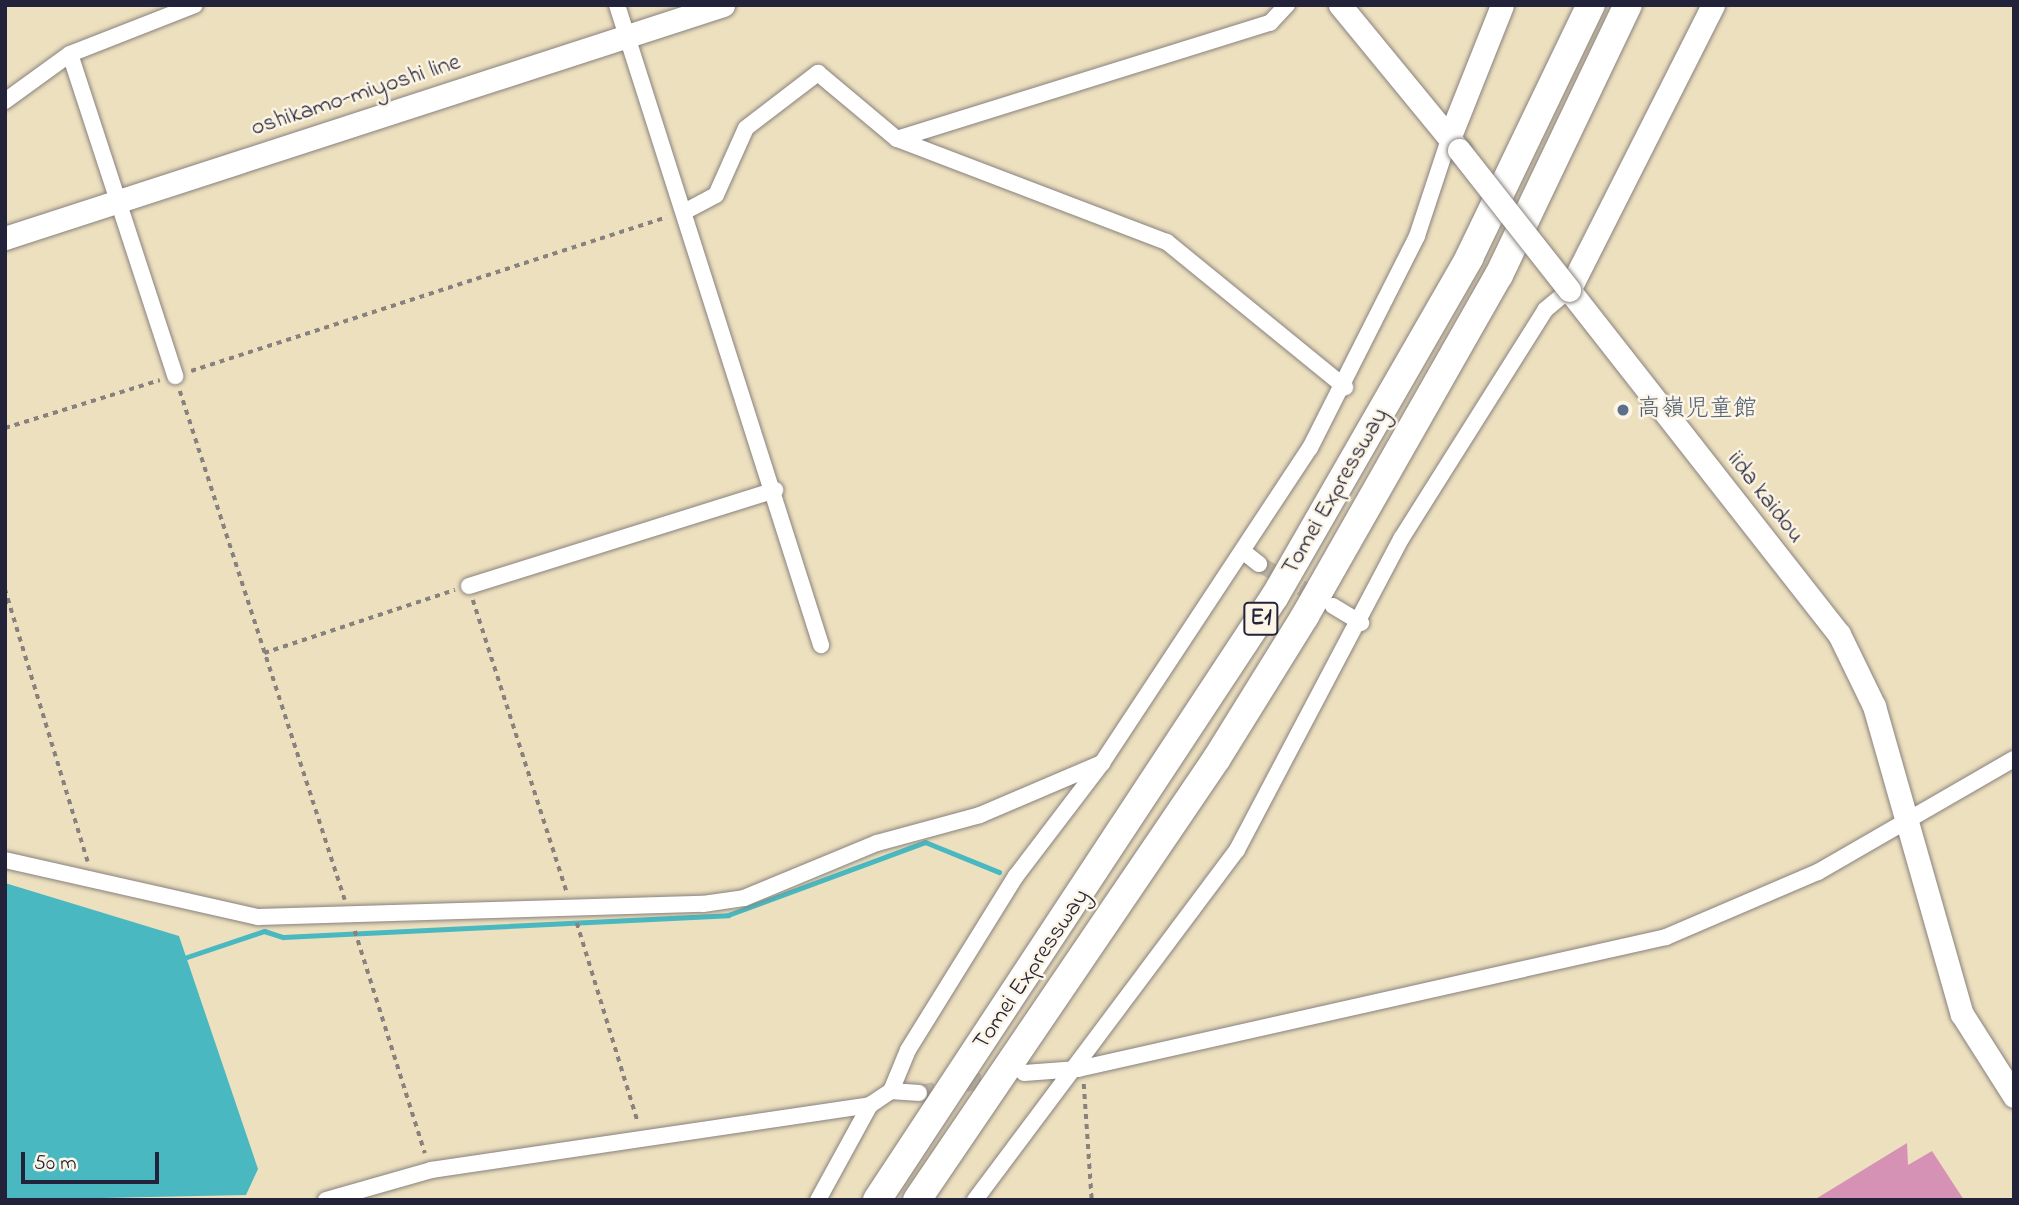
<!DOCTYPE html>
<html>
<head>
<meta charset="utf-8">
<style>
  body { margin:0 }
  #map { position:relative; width:2019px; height:1205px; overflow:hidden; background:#ede0bf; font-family:"Indie Flower","Klee One",sans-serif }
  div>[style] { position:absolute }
  .water>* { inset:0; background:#49b8c0 }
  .stream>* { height:5px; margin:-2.5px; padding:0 2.5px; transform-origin:2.5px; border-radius:2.5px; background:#49b8c0 }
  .building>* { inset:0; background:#d592b5 }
  .street-tunnel>* { height:16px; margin-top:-8px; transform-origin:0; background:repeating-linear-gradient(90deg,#c4baa5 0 16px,transparent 0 24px) }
  .path>* { height:3.5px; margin-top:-1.75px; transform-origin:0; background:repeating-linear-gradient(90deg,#88817d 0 5px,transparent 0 10px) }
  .roads { filter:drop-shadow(0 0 2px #88817d) drop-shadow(0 0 2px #88817d) }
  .street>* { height:16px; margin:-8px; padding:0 8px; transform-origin:8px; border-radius:8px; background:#fff }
  .secondary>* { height:23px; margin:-11.5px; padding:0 11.5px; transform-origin:11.5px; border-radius:11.5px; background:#fff }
  .highway>* { height:28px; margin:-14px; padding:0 14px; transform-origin:14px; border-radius:14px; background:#fff }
  .bridges { filter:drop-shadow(0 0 2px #88817d) drop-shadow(0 0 2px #88817d) }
  .secondary-bridge>* { height:23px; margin:-11.5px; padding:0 11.5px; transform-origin:11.5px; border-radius:11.5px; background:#fff }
  .dots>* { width:19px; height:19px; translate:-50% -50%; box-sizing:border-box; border:4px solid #fcf5e5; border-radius:50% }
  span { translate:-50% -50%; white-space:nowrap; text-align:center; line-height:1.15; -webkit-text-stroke:5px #fcf5e5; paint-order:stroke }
  .shield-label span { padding:2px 5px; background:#fcf5e5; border:2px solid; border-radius:5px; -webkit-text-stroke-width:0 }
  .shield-label { font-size:23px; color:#22223b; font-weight:700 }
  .street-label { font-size:24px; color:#22223b }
  .service-label { font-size:24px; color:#4e5e75 }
  .left { translate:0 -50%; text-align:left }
  .frame { position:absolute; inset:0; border:7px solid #22223b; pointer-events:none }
  .scale { position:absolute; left:21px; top:1152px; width:138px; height:32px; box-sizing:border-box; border:4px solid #22223b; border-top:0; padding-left:9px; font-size:21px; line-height:24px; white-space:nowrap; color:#22223b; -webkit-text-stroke:5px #fcf5e5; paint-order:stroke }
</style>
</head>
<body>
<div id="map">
  <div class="water">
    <div style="clip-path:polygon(5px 883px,179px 936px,258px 1169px,246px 1195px,5px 1200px)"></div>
  </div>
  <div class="stream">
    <div style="left:181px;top:959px;width:88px;rotate:-18.6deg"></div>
    <div style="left:264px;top:931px;width:20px;rotate:18deg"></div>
    <div style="left:283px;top:937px;width:446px;rotate:-2.8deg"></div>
    <div style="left:728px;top:915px;width:210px;rotate:-20.3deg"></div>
    <div style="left:925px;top:842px;width:80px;rotate:22.1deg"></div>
  </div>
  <div class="building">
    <div style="clip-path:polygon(1907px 1143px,1908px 1165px,1932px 1151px,1964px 1200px,1814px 1200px)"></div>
  </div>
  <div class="street-tunnel">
    <div style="left:1259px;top:564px;width:71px;rotate:29.4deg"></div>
    <div style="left:919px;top:1093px;width:85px;rotate:-10.9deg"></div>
  </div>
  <div class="path">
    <div style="left:191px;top:371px;width:500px;rotate:-17.93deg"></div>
    <div style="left:180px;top:391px;width:535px;rotate:72.04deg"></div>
    <div style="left:5px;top:428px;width:162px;rotate:-17.2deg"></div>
    <div style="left:5px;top:589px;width:285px;rotate:73.1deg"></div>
    <div style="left:473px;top:600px;width:307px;rotate:72.2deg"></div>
    <div style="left:264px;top:653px;width:201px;rotate:-18.3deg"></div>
    <div style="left:577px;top:923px;width:209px;rotate:73deg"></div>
    <div style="left:355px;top:931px;width:233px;rotate:72.5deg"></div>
    <div style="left:1084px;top:1084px;width:116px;rotate:86.1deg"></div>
  </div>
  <div class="roads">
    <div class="street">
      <div style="left:617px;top:5px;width:672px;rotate:72.32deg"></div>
      <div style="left:70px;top:54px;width:339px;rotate:71.9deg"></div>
      <div style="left:5px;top:101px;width:80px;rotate:-35.9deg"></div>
      <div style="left:70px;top:54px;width:134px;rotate:-21.4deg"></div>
      <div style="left:897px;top:139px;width:391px;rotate:-17.3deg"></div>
      <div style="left:1270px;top:23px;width:25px;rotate:-47deg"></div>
      <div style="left:684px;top:212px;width:36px;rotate:-28deg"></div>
      <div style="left:716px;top:195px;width:73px;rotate:-65.9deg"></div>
      <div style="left:746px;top:128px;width:91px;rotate:-37.4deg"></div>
      <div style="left:818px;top:73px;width:103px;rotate:39.9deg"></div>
      <div style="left:897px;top:139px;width:289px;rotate:20.9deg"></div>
      <div style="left:1167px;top:242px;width:230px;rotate:39.2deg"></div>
      <div style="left:1245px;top:553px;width:18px;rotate:38deg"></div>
      <div style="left:469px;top:586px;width:321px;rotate:-17.4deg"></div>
      <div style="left:1333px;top:606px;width:33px;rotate:31deg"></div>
      <div style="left:5px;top:860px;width:259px;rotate:12.7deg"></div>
      <div style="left:258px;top:917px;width:445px;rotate:-1.7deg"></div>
      <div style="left:703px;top:904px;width:41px;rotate:-8.3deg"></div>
      <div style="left:744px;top:898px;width:144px;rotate:-22.5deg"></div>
      <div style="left:877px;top:843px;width:107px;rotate:-15.2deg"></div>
      <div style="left:980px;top:815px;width:133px;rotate:-23.1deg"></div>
      <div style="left:1024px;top:1073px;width:54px;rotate:-4.2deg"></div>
      <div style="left:1078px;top:1069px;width:603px;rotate:-12.65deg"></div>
      <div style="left:1666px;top:937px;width:165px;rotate:-23.2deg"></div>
      <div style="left:1818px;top:872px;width:226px;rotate:-30deg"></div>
      <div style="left:891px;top:1091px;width:28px;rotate:4deg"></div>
      <div style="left:326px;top:1200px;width:109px;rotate:-15.9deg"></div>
      <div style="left:431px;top:1170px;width:444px;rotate:-8.4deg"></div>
      <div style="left:870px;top:1105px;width:25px;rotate:-34deg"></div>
      <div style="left:891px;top:1091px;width:44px;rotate:-67.5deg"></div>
      <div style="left:908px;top:1050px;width:205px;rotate:-58.2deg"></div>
      <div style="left:1016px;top:876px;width:142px;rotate:-52.7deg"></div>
      <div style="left:1102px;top:763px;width:377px;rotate:-56.6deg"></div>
      <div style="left:1310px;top:448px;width:237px;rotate:-63.2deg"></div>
      <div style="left:1417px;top:236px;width:105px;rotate:-71.7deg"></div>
      <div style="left:818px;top:1200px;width:108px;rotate:-61.3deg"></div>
      <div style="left:975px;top:1200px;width:437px;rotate:-53.2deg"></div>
      <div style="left:1237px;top:850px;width:352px;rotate:-62.2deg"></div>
      <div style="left:1401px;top:539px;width:271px;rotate:-57.8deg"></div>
      <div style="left:1545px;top:310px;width:31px;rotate:-40deg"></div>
    </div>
    <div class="secondary">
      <div style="left:1340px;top:5px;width:188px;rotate:50.6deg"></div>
      <div style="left:1713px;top:5px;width:319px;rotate:116.8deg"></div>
      <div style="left:1569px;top:290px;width:437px;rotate:51.9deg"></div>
      <div style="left:1839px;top:634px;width:80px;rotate:64.1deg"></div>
      <div style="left:1874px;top:706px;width:320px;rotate:74.1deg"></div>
      <div style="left:1962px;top:1014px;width:97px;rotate:57.6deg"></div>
      <div style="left:1450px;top:136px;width:141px;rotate:-68.3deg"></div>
      <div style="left:5px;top:238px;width:755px;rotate:-17.98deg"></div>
    </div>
    <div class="highway">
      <div style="left:877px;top:1200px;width:723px;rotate:-56.62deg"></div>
      <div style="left:1275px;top:596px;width:390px;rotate:-60.1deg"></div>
      <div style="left:1469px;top:258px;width:281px;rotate:-64.3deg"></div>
      <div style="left:917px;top:1200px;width:534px;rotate:-55.83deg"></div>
      <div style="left:1217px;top:758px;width:167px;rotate:-58.2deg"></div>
      <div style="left:1305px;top:616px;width:392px;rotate:-60.4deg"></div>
      <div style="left:1499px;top:275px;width:299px;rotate:-64.5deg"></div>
    </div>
  </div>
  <div class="bridges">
    <div class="secondary-bridge">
      <div style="left:1459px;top:150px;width:178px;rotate:51.8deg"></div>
    </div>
  </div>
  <div class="dots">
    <div style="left:1623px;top:410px;background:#5c6f8a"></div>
  </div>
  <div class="shield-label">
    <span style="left:1261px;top:619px">E1</span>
  </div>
  <div class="street-label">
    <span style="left:356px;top:96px;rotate:-18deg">oshikamo-miyoshi line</span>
    <span style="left:1336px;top:492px;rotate:-60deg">Tomei Expressway</span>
    <span style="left:1765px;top:498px;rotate:52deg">iida kaidou</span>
    <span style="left:1032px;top:970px;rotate:-56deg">Tomei Expressway</span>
  </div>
  <div class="service-label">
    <span class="left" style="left:1637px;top:410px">高嶺児童館</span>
  </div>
  <div class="frame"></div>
  <div class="scale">50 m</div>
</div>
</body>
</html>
